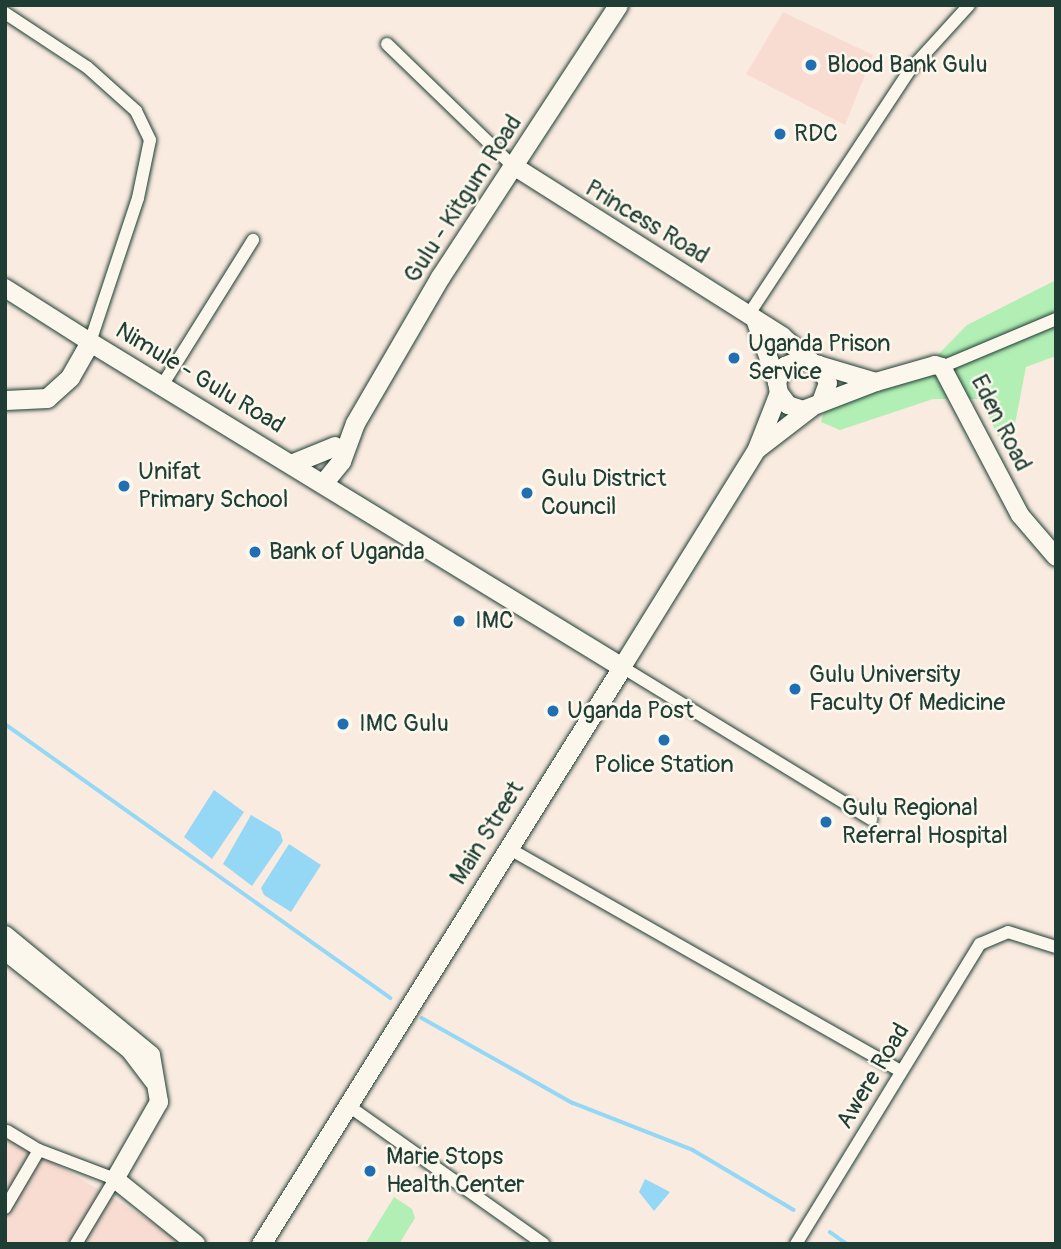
<!DOCTYPE html>
<html>
<head>
<meta charset="utf-8">
<style>
  body { margin:0 }
  #map { position:relative; width:1061px; height:1249px; overflow:hidden; background:#faebe0; font-family:Pangolin,sans-serif }
  div>[style] { position:absolute }
  .built>* { inset:0; background:#f8dcd2 }
  .green>* { inset:0; background:#b2efb5 }
  .water>* { inset:0; background:#94d8f6 }
  .stream>* { height:3.5px; margin:-1.75px; padding:0 1.75px; transform-origin:1.75px; border-radius:1.75px; background:#94d8f6 }
  .roads { filter:drop-shadow(0 0 2px #1f3d34) drop-shadow(0 0 2px #1f3d34) }
  .street>* { height:12px; margin:-6px; padding:0 6px; transform-origin:6px; border-radius:6px; background:#fbf7ec }
  .secondary>* { height:18px; margin:-9px; padding:0 9px; transform-origin:9px; border-radius:9px; background:#fbf7ec }
  .primary>* { height:19px; margin:-9.5px; padding:0 9.5px; transform-origin:9.5px; border-radius:9.5px; background:#fbf7ec }
  .dots>* { width:19px; height:19px; translate:-50% -50%; box-sizing:border-box; border:4px solid #fbf7ec; border-radius:50% }
  span { translate:-50% -50%; white-space:nowrap; text-align:center; line-height:1.15; -webkit-text-stroke:5px #fbf7ec; paint-order:stroke }
  .poi-label { font-size:24px; color:#1f3d34 }
  .left { translate:0 -50%; text-align:left }
  .street-label { font-size:24px; color:#1f3d34 }
  .frame { position:absolute; inset:0; border:7px solid #1f3d34; pointer-events:none }
</style>
</head>
<body>
<div id="map">
  <div class="built">
    <div style="clip-path:polygon(783px 12px,873px 55px,845px 125px,746px 74px)"></div>
    <div style="clip-path:polygon(5px 1133px,188px 1244px,5px 1244px)"></div>
  </div>
  <div class="green">
    <div style="clip-path:polygon(1056px 280px,1056px 356px,1026px 367px,1014px 429px,998px 436px,980px 399px,933px 399px,840px 430px,821px 422px,825px 408px,921px 372px,967px 325px)"></div>
    <div style="clip-path:polygon(394px 1197px,412px 1209px,415px 1218px,399px 1244px,365px 1244px)"></div>
  </div>
  <div class="water">
    <div style="clip-path:polygon(214px 790px,244px 812px,212px 859px,184px 837px)"></div>
    <div style="clip-path:polygon(251px 815px,280px 832px,283px 841px,252px 886px,223px 864px)"></div>
    <div style="clip-path:polygon(289px 844px,321px 865px,291px 912px,264px 895px,261px 888px)"></div>
    <div style="clip-path:polygon(645px 1179px,670px 1192px,654px 1211px,639px 1192px)"></div>
  </div>
  <div class="stream">
    <div style="left:5px;top:724px;width:473px;rotate:35.4deg"></div>
    <div style="left:422px;top:1018px;width:173px;rotate:29.4deg"></div>
    <div style="left:573px;top:1103px;width:129px;rotate:21.4deg"></div>
    <div style="left:693px;top:1150px;width:117px;rotate:30.7deg"></div>
    <div style="left:830px;top:1232px;width:21px;rotate:35deg"></div>
  </div>
  <div class="roads">
    <div class="street">
      <div style="left:5px;top:13px;width:98px;rotate:33.4deg"></div>
      <div style="left:87px;top:67px;width:66px;rotate:41.9deg"></div>
      <div style="left:136px;top:111px;width:32px;rotate:64deg"></div>
      <div style="left:150px;top:140px;width:59px;rotate:101.7deg"></div>
      <div style="left:138px;top:198px;width:152px;rotate:108.4deg"></div>
      <div style="left:387px;top:44px;width:174px;rotate:44.1deg"></div>
      <div style="left:749px;top:314px;width:291px;rotate:-56.6deg"></div>
      <div style="left:909px;top:71px;width:89px;rotate:-47.7deg"></div>
      <div style="left:942px;top:367px;width:124px;rotate:-22.8deg"></div>
      <div style="left:163px;top:384px;width:170px;rotate:-58deg"></div>
      <div style="left:622px;top:667px;width:292px;rotate:31.4deg"></div>
      <div style="left:508px;top:848px;width:452px;rotate:29.6deg"></div>
      <div style="left:346px;top:1104px;width:242px;rotate:35.3deg"></div>
      <div style="left:7px;top:1131px;width:37px;rotate:31deg"></div>
      <div style="left:39px;top:1150px;width:81px;rotate:20.9deg"></div>
      <div style="left:115px;top:1179px;width:76px;rotate:121deg"></div>
      <div style="left:5px;top:1208px;width:67px;rotate:-59.6deg"></div>
      <div style="left:796px;top:1244px;width:352px;rotate:-58.5deg"></div>
      <div style="left:980px;top:944px;width:30px;rotate:-23deg"></div>
      <div style="left:1008px;top:932px;width:50px;rotate:17.4deg"></div>
    </div>
    <div class="secondary">
      <div style="left:512px;top:165px;width:320px;rotate:32.3deg"></div>
      <div style="left:782px;top:336px;width:38px;rotate:41deg"></div>
      <div style="left:5px;top:288px;width:101px;rotate:32.4deg"></div>
      <div style="left:756px;top:322px;width:64px;rotate:70.7deg"></div>
      <div style="left:819px;top:365px;width:59px;rotate:16.6deg"></div>
      <div style="left:821px;top:402px;width:20px;rotate:-70deg"></div>
      <div style="left:828px;top:383px;width:20px;rotate:-117deg"></div>
      <div style="left:819px;top:365px;width:18px;rotate:-161deg"></div>
      <div style="left:802px;top:359px;width:18px;rotate:158deg"></div>
      <div style="left:785px;top:366px;width:18px;rotate:117deg"></div>
      <div style="left:777px;top:382px;width:11px;rotate:80deg"></div>
      <div style="left:779px;top:393px;width:15px;rotate:53deg"></div>
      <div style="left:788px;top:405px;width:16px;rotate:18deg"></div>
      <div style="left:803px;top:410px;width:78px;rotate:-21deg"></div>
      <div style="left:876px;top:382px;width:61px;rotate:-16.1deg"></div>
      <div style="left:935px;top:365px;width:7px;rotate:16deg"></div>
      <div style="left:942px;top:367px;width:167px;rotate:62.2deg"></div>
      <div style="left:1020px;top:515px;width:55px;rotate:49.4deg"></div>
      <div style="left:758px;top:449px;width:67px;rotate:-37.7deg"></div>
      <div style="left:622px;top:667px;width:256px;rotate:-58.2deg"></div>
      <div style="left:757px;top:449px;width:60px;rotate:-68.6deg"></div>
      <div style="left:5px;top:935px;width:189px;rotate:39.4deg"></div>
      <div style="left:151px;top:1055px;width:48px;rotate:80.3deg"></div>
      <div style="left:159px;top:1102px;width:89px;rotate:119.7deg"></div>
      <div style="left:115px;top:1179px;width:104px;rotate:38.7deg"></div>
      <div style="left:5px;top:951px;width:159px;rotate:38.4deg"></div>
      <div style="left:130px;top:1050px;width:39px;rotate:53deg"></div>
    </div>
    <div class="primary">
      <div style="left:5px;top:400px;width:42px;rotate:-2.7deg"></div>
      <div style="left:47px;top:398px;width:31px;rotate:-42deg"></div>
      <div style="left:70px;top:377px;width:40px;rotate:-60.3deg"></div>
      <div style="left:90px;top:342px;width:623px;rotate:31.42deg"></div>
      <div style="left:622px;top:667px;width:681px;rotate:122.03deg"></div>
      <div style="left:293px;top:463px;width:45px;rotate:-22deg"></div>
      <div style="left:324px;top:482px;width:27px;rotate:-51deg"></div>
      <div style="left:341px;top:461px;width:40px;rotate:-69.8deg"></div>
      <div style="left:355px;top:423px;width:169px;rotate:-59.8deg"></div>
      <div style="left:440px;top:277px;width:325px;rotate:-56.8deg"></div>
    </div>
  </div>
  <div class="dots">
    <div style="left:811px;top:65px;background:#1f6fb2"></div>
    <div style="left:780px;top:134px;background:#1f6fb2"></div>
    <div style="left:734px;top:358px;background:#1f6fb2"></div>
    <div style="left:124px;top:486px;background:#1f6fb2"></div>
    <div style="left:527px;top:493px;background:#1f6fb2"></div>
    <div style="left:255px;top:552px;background:#1f6fb2"></div>
    <div style="left:459px;top:621px;background:#1f6fb2"></div>
    <div style="left:795px;top:689px;background:#1f6fb2"></div>
    <div style="left:553px;top:711px;background:#1f6fb2"></div>
    <div style="left:343px;top:724px;background:#1f6fb2"></div>
    <div style="left:664px;top:740px;background:#1f6fb2"></div>
    <div style="left:826px;top:822px;background:#1f6fb2"></div>
    <div style="left:370px;top:1171px;background:#1f6fb2"></div>
  </div>
  <div class="poi-label">
    <span class="left" style="left:827px;top:65px">Blood Bank Gulu</span>
    <span class="left" style="left:794px;top:134px">RDC</span>
    <span class="left" style="left:748px;top:358px">Uganda Prison<br>Service</span>
    <span class="left" style="left:138px;top:486px">Unifat<br>Primary School</span>
    <span class="left" style="left:541px;top:493px">Gulu District<br>Council</span>
    <span class="left" style="left:269px;top:552px">Bank of Uganda</span>
    <span class="left" style="left:475px;top:621px">IMC</span>
    <span class="left" style="left:809px;top:689px">Gulu University<br>Faculty Of Medicine</span>
    <span class="left" style="left:567px;top:711px">Uganda Post</span>
    <span class="left" style="left:359px;top:724px">IMC Gulu</span>
    <span style="left:664px;top:765px">Police Station</span>
    <span class="left" style="left:842px;top:822px">Gulu Regional<br>Referral Hospital</span>
    <span class="left" style="left:386px;top:1171px">Marie Stops<br>Health Center</span>
  </div>
  <div class="street-label">
    <span style="left:463px;top:199px;rotate:-57deg">Gulu - Kitgum Road</span>
    <span style="left:647px;top:222px;rotate:31deg">Princess Road</span>
    <span style="left:200px;top:378px;rotate:31deg">Nimule - Gulu Road</span>
    <span style="left:1001px;top:423px;rotate:63deg">Eden Road</span>
    <span style="left:487px;top:833px;rotate:-58deg">Main Street</span>
    <span style="left:873px;top:1076px;rotate:-59deg">Awere Road</span>
  </div>
  <div class="frame"></div>
</div>
</body>
</html>
